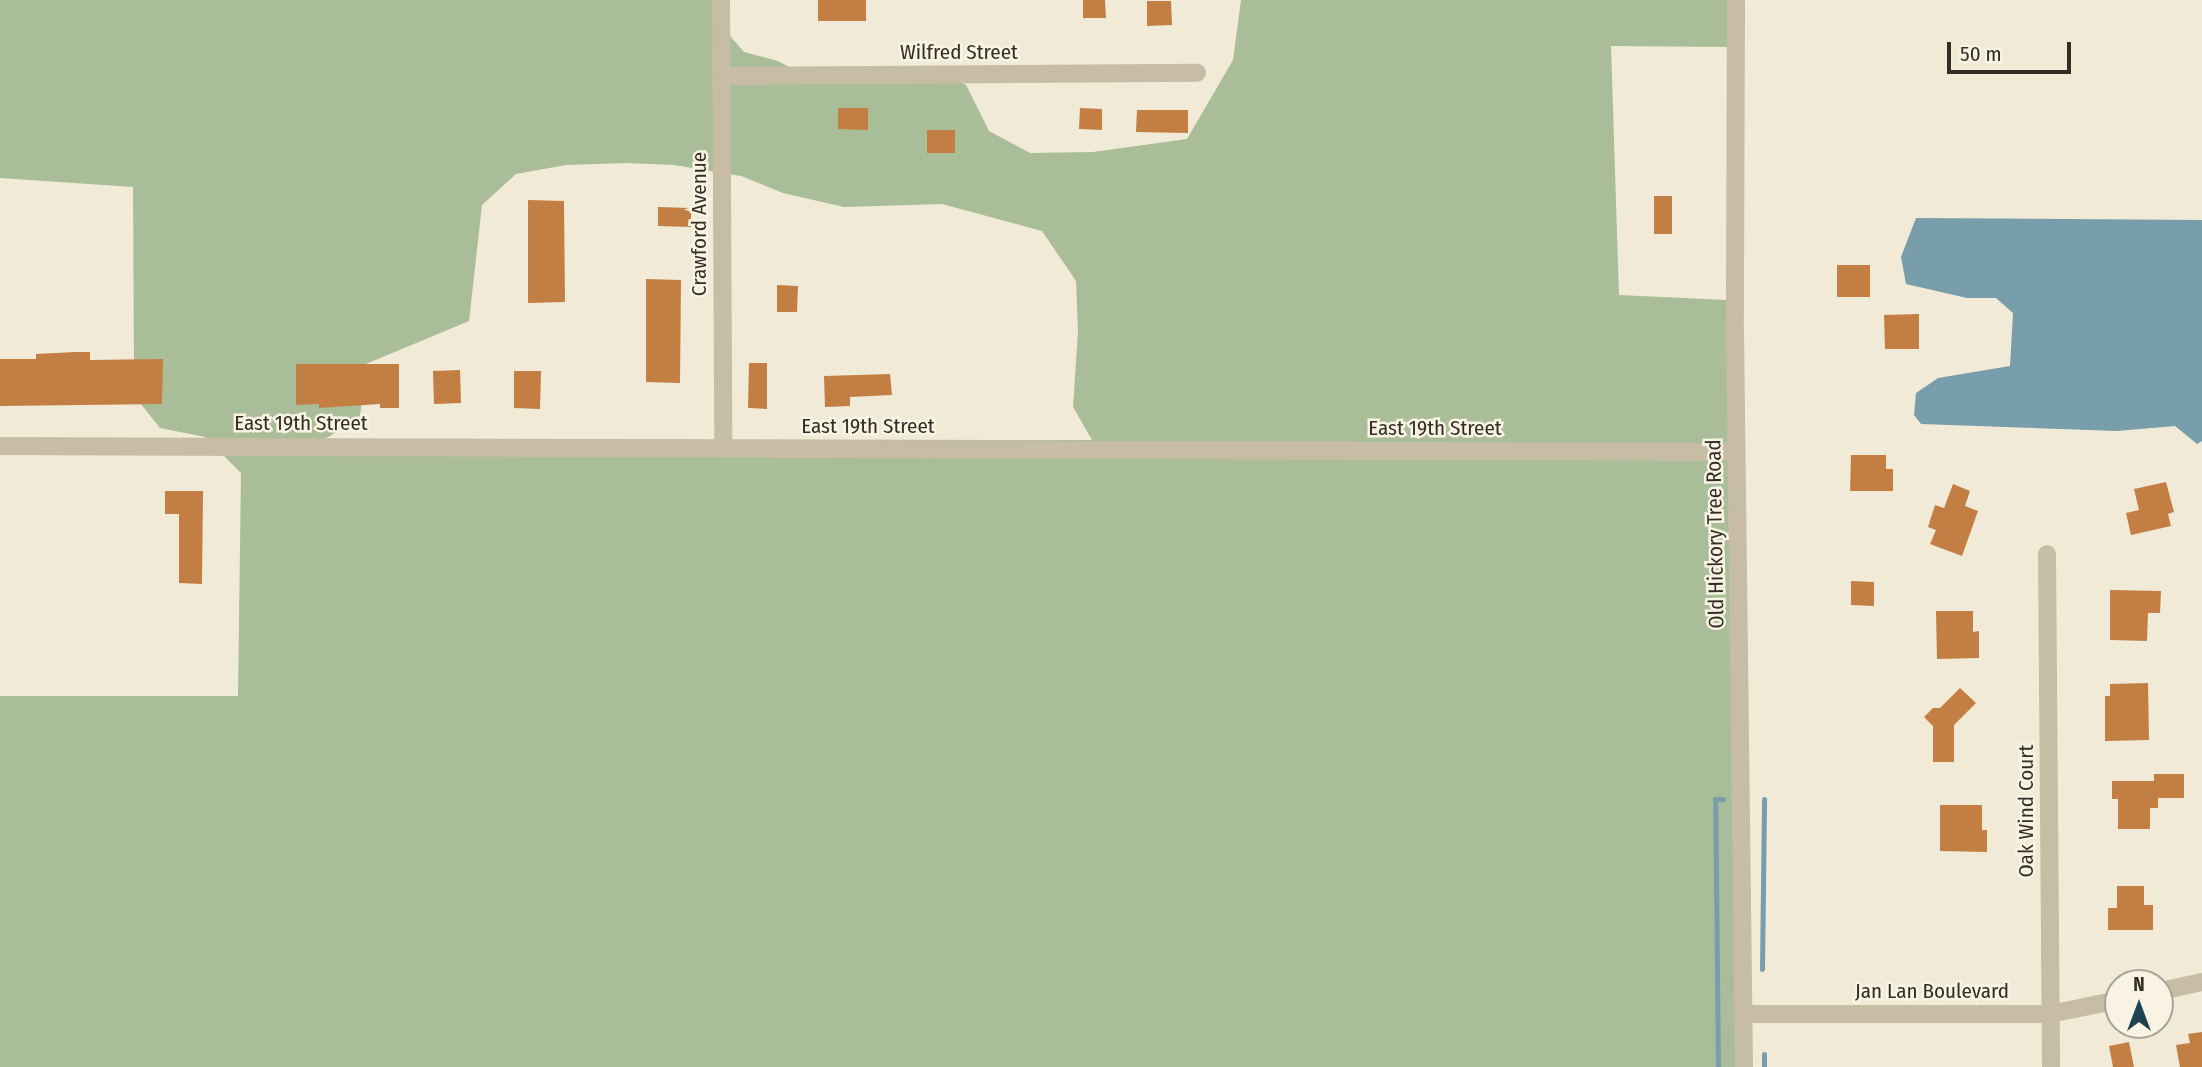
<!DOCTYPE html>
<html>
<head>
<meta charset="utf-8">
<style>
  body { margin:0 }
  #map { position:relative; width:2202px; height:1067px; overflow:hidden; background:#f0ead7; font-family:"Fira Sans Condensed",sans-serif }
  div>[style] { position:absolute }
  .green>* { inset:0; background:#a9be98 }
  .water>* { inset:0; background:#789eac }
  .stream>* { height:5px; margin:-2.5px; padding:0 2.5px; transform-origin:2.5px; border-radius:2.5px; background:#789eac }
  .building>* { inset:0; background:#c27e43 }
  .minor>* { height:18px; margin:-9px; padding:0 9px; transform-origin:9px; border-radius:9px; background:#c7bca4 }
  .tertiary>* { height:18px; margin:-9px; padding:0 9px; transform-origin:9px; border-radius:9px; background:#c7bca4 }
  span { translate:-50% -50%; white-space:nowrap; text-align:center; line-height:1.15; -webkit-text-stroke:5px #f8f3e3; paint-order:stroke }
  .street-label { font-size:21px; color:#332d25 }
  .north { position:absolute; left:2104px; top:969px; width:70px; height:70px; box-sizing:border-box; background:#f8f3e3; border:2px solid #a9a497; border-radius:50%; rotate:0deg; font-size:19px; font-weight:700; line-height:28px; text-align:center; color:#332d25 }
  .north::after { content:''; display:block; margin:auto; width:24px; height:32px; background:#1d4352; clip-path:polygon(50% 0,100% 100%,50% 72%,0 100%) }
  .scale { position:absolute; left:1947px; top:42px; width:124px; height:32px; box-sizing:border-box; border:4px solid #332d25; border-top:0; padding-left:9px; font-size:21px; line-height:24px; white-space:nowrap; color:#332d25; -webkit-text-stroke:5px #f8f3e3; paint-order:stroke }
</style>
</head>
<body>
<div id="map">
  <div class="green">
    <div style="clip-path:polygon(evenodd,0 0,715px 0,724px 29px,744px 52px,778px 61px,802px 74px,928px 68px,966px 85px,989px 131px,1030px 153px,1093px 152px,1187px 139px,1233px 60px,1241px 0,1728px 0,1728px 47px,1611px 46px,1619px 295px,1727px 300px,1736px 1067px,0 1067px,0 696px,238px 696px,241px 473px,205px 437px,160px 428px,140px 403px,134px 367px,133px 187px,0 178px,0 0,627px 163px,674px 165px,741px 176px,783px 193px,844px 207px,942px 204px,1042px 231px,1076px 281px,1078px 331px,1073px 407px,1092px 440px,325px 439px,360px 417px,366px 364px,469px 321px,482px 205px,516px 174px,566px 165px,627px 163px)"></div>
  </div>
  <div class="water">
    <div style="clip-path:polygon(1916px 218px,2202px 220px,2202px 441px,2197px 444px,2175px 426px,2117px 431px,1921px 424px,1914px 415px,1916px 393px,1938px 378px,2010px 366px,2013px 313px,1996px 298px,1967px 298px,1906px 284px,1901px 257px)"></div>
  </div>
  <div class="stream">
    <div style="left:1762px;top:969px;width:170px;rotate:-89.3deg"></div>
    <div style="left:1718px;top:1067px;width:268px;rotate:-90.6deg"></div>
    <div style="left:1715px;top:799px;width:8px"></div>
    <div style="left:1764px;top:1067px;width:13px;rotate:-90deg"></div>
  </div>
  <div class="building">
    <div style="clip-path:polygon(818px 0,866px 0,866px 21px,818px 21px)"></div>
    <div style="clip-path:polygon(1083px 0,1105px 0,1106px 18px,1083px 18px)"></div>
    <div style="clip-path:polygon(1147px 1px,1171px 1px,1172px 25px,1147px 26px)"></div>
    <div style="clip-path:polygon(838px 108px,868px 108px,868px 130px,838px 129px)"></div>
    <div style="clip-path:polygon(1080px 108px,1102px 109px,1102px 130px,1079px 129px)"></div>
    <div style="clip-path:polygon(1137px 110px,1188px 110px,1188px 133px,1136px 132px)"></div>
    <div style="clip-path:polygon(927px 130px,955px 130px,955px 153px,927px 153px)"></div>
    <div style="clip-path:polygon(1654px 196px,1672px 196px,1672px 234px,1654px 234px)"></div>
    <div style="clip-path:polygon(528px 200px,564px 201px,565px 302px,528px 303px)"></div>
    <div style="clip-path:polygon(658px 207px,691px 208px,691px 227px,658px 226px)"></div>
    <div style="clip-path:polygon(1837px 265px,1870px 265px,1870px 297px,1837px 297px)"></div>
    <div style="clip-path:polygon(646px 279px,681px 280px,680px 383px,646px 382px)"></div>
    <div style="clip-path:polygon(777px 285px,798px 286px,797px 312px,777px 312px)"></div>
    <div style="clip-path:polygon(1919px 314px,1919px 349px,1885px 349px,1884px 315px)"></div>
    <div style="clip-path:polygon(76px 352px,90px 352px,90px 360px,163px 359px,162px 404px,0 406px,0 359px,36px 359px,36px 354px)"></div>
    <div style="clip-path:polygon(749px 363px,767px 363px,767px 409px,748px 408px)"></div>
    <div style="clip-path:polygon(296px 364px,399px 364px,399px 408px,380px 408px,380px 404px,319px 408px,319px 404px,296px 405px)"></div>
    <div style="clip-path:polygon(460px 370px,461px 403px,434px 404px,433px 371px)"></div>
    <div style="clip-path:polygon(514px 371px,541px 371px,540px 409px,514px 408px)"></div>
    <div style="clip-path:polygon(890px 374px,892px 395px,850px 397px,850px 406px,825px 407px,824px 376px)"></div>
    <div style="clip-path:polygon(1851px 455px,1886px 455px,1886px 469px,1893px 469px,1893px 491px,1850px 491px)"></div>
    <div style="clip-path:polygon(2166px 482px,2174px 512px,2168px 514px,2171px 526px,2131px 535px,2126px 513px,2139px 510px,2134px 489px)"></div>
    <div style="clip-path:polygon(1953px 484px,1970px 491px,1965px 506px,1978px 511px,1962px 556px,1930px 544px,1936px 530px,1928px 527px,1935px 505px,1944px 508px)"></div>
    <div style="clip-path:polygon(165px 491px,203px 491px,202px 584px,179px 583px,179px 514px,165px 514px)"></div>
    <div style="clip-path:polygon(1851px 581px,1874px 582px,1874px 606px,1851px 605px)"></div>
    <div style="clip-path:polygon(2110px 590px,2161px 591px,2160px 613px,2148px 613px,2147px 641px,2110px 640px)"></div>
    <div style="clip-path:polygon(1936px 611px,1973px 611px,1973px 632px,1979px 631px,1979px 658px,1937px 659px)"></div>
    <div style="clip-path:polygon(2148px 683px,2149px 740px,2105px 741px,2105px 696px,2110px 696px,2110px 684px)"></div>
    <div style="clip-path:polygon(1960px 688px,1976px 703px,1954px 725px,1954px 762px,1933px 762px,1933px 726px,1924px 717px,1933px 708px,1940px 708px)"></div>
    <div style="clip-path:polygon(2154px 774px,2184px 774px,2184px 798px,2158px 798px,2158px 808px,2150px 808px,2150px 829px,2118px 829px,2118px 799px,2112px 799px,2112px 781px,2154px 781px)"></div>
    <div style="clip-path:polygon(1940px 805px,1982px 805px,1982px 830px,1987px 830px,1987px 852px,1940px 851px)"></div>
    <div style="clip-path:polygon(2117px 886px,2144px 886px,2144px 905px,2153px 905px,2153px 930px,2108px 930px,2108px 908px,2117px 908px)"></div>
    <div style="clip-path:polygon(2202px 1032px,2202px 1067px,2180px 1067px,2176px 1045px,2190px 1043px,2188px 1034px)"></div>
    <div style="clip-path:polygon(2129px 1042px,2134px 1067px,2113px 1067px,2109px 1046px)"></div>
  </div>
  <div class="minor">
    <div style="left:721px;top:0;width:448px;rotate:89.7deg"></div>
    <div style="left:721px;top:76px;width:476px;rotate:-0.4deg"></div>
    <div style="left:0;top:446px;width:1736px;rotate:0.2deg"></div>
    <div style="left:2047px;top:554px;width:513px;rotate:89.55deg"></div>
    <div style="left:2160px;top:991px;width:43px;rotate:-12.1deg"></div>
    <div style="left:1745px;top:1014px;width:305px"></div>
    <div style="left:2050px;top:1014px;width:69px;rotate:-11.6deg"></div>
  </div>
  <div class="tertiary">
    <div style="left:1736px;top:0;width:331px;rotate:90.2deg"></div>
    <div style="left:1735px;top:331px;width:736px;rotate:89.3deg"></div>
  </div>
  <div class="street-label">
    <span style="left:959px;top:52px">Wilfred Street</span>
    <span style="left:699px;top:224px;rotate:-90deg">Crawford Avenue</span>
    <span style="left:301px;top:423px">East 19th Street</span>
    <span style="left:868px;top:426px">East 19th Street</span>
    <span style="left:1435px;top:428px">East 19th Street</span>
    <span style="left:1715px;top:534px;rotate:-91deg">Old Hickory Tree Road</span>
    <span style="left:2026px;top:811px;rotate:-90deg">Oak Wind Court</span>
    <span style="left:1932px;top:991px">Jan Lan Boulevard</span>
  </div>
  <div class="north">N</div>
  <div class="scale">50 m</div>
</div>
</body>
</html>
